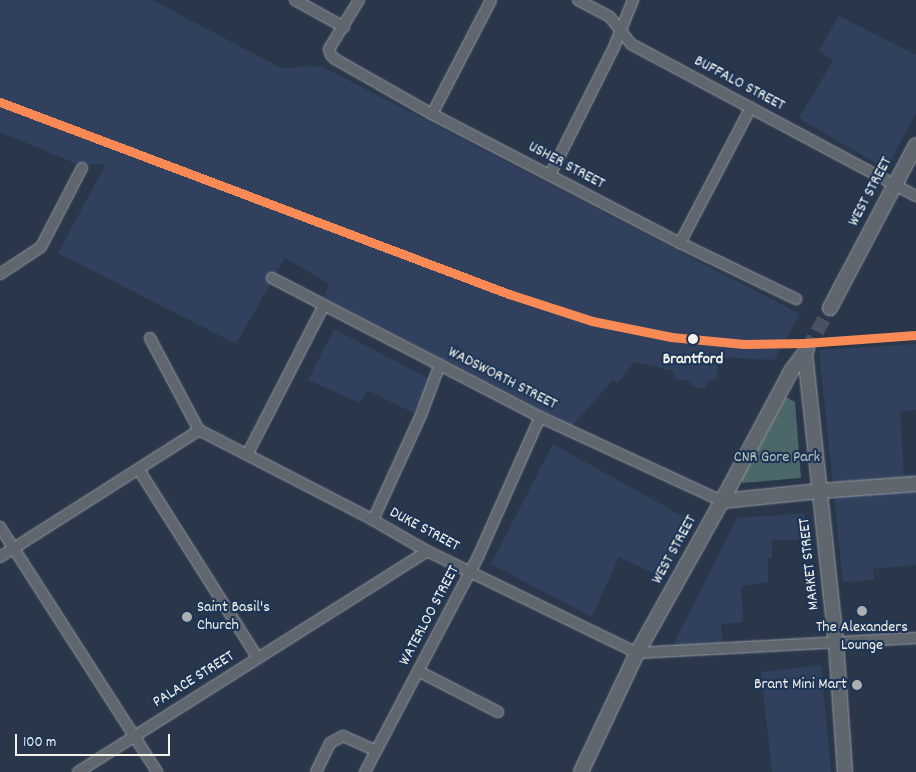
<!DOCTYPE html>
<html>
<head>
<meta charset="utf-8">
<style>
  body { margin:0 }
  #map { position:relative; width:916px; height:772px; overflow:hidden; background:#2a374a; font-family:Dekko,sans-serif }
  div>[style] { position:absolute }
  .built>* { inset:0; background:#31415d }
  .green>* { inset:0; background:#4c6769 }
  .secondary-tunnel>* { height:14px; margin-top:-7px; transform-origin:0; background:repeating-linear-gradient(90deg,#485362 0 14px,transparent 0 21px) }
  .roads { filter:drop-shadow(0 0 1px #979ca3) drop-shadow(0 0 1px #979ca3) }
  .street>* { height:10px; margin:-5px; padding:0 5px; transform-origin:5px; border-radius:5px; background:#60666e }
  .secondary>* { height:14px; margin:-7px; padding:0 7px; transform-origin:7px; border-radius:7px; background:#60666e }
  .rail-1>* { height:9px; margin:-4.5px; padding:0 4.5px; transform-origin:4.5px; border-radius:4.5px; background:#f98a56 }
  .dots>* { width:14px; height:14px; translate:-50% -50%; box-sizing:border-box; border:2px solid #1d3557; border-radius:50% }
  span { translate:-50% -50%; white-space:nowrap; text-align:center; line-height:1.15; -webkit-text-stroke:4.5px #1d3557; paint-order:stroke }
  .street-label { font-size:16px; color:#f4f1e8 }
  .stop-label { font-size:16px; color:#f4f1e8; font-weight:700 }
  .park-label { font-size:16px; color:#bbc4bd }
  .poi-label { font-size:16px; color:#f4f1e8 }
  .left { translate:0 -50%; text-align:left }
  .right { translate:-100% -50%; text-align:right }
  .scale { position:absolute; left:15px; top:734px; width:155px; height:22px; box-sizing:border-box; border:2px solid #f4f1e8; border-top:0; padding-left:6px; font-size:15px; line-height:18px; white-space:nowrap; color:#f4f1e8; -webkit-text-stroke:4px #1d3557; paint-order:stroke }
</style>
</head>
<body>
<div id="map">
  <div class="built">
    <div style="clip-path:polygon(0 0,152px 0,281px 68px,321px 66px,800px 314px,774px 360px,719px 357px,716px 379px,707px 381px,706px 389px,692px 386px,691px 381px,675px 379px,673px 371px,634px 362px,618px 383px,613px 380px,572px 426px,324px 297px,329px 284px,285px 258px,236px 344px,58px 253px,105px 166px,100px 164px,77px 164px,0 132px)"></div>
    <div style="clip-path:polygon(839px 16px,916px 55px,916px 113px,886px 169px,799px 118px,833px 61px,819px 50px)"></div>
    <div style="clip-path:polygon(334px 329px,432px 380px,414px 413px,367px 390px,360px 403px,308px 380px)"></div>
    <div style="clip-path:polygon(916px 344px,916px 410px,900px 411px,904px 475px,916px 474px,916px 565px,873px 569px,874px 580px,843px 582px,819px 350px)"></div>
    <div style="clip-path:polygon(553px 444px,691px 521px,664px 578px,619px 557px,592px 617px,491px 564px)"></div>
    <div style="clip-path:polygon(804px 513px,806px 540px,772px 540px,772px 558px,768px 558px,768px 582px,741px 586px,743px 622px,721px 624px,723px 648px,669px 653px,737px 518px)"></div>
    <div style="clip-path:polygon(821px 665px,831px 772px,772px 772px,761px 672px)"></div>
  </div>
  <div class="green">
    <div style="clip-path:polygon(786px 397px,795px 402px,801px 478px,742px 483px,742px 479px)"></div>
  </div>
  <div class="secondary-tunnel">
    <div style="left:807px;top:350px;width:48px;rotate:-61.3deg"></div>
  </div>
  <div class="roads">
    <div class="street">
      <div style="left:295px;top:0;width:56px;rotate:28.9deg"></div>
      <div style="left:359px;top:0;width:57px;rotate:121.5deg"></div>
      <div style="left:329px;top:49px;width:6px;rotate:72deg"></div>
      <div style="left:331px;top:55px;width:6px;rotate:45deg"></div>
      <div style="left:335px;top:59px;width:112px;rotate:29.6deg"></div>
      <div style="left:432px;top:114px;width:280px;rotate:27.5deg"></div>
      <div style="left:680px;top:243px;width:129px;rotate:25.8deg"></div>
      <div style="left:578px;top:0;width:36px;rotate:28deg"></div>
      <div style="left:610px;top:17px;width:34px;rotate:52deg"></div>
      <div style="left:631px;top:44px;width:323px;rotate:28.1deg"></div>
      <div style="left:432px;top:114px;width:128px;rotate:-62.6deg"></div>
      <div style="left:550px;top:175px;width:143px;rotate:-63.4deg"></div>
      <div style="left:614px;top:47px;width:51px;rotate:-68deg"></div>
      <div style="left:680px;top:243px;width:153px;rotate:-62.4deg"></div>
      <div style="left:0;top:274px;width:49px;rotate:-33.4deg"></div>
      <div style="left:41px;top:247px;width:89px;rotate:-62.6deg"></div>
      <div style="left:272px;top:278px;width:302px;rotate:27.4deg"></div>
      <div style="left:540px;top:417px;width:200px;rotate:24.8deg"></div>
      <div style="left:150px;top:338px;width:104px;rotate:62deg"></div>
      <div style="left:199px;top:430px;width:196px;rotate:27.3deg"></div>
      <div style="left:373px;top:520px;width:62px;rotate:29.9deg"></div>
      <div style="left:427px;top:551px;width:233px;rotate:25.9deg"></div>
      <div style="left:637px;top:653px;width:279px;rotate:-3.1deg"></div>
      <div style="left:248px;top:453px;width:166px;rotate:-62.8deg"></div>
      <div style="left:139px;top:470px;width:222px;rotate:57.7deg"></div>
      <div style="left:373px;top:520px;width:115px;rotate:-65.4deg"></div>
      <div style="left:421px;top:415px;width:54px;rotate:-69.6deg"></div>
      <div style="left:0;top:527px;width:291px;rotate:57.3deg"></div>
      <div style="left:0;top:557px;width:236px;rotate:-32.5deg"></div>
      <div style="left:418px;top:671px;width:90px;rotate:27.1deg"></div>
      <div style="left:78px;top:772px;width:413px;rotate:-32.3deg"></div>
      <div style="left:316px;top:772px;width:32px;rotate:-64deg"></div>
      <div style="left:330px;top:743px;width:15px;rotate:-28deg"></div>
      <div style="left:343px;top:736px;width:36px;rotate:24deg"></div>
      <div style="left:365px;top:772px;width:243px;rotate:-62.3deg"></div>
      <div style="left:478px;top:557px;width:153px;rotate:-66.1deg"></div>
    </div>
    <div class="secondary">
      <div style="left:830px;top:308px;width:184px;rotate:-62.2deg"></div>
      <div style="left:805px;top:353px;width:292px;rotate:83.9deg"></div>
      <div style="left:836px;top:643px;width:129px;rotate:86deg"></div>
      <div style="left:722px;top:501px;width:98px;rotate:-5.9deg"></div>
      <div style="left:819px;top:491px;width:97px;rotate:-4.1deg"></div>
      <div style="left:581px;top:772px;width:132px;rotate:-64.8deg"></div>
      <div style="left:637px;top:653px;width:174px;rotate:-60.8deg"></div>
      <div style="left:722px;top:501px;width:147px;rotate:-62deg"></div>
      <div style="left:791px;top:371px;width:26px;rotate:-53deg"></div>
    </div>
  </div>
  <div class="rail-1">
    <div style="left:0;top:102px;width:544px;rotate:20.67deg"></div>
    <div style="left:509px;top:294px;width:87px;rotate:18deg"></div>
    <div style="left:592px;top:321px;width:81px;rotate:11.4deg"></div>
    <div style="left:671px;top:337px;width:73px;rotate:5.5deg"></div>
    <div style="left:744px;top:344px;width:61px;rotate:-0.9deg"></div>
    <div style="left:805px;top:343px;width:111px;rotate:-4.1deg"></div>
  </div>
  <div class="dots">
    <div style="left:693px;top:339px;background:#f4f1e8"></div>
    <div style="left:862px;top:611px;background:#adb0b1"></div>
    <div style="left:187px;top:617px;background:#adb0b1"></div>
    <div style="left:857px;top:685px;background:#adb0b1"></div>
  </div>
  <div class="street-label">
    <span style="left:739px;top:84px;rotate:28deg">BUFFALO STREET</span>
    <span style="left:566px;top:166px;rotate:28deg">USHER STREET</span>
    <span style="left:871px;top:192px;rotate:-62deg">WEST STREET</span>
    <span style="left:502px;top:379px;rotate:27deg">WADSWORTH STREET</span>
    <span style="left:424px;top:530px;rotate:28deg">DUKE STREET</span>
    <span style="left:675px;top:550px;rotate:-61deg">WEST STREET</span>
    <span style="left:810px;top:564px;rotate:-96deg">MARKET STREET</span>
    <span style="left:430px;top:616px;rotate:-62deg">WATERLOO STREET</span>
    <span style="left:194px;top:680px;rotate:-32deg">PALACE STREET</span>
  </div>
  <div class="stop-label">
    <span style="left:693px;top:360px">Brantford</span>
  </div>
  <div class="park-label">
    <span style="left:777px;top:458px">CNR Gore Park</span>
  </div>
  <div class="poi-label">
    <span class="left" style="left:197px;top:617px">Saint Basil's<br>Church</span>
    <span style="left:862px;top:637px">The Alexanders<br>Lounge</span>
    <span class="right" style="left:847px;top:685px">Brant Mini Mart</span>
  </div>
  <div class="scale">100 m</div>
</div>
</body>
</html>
